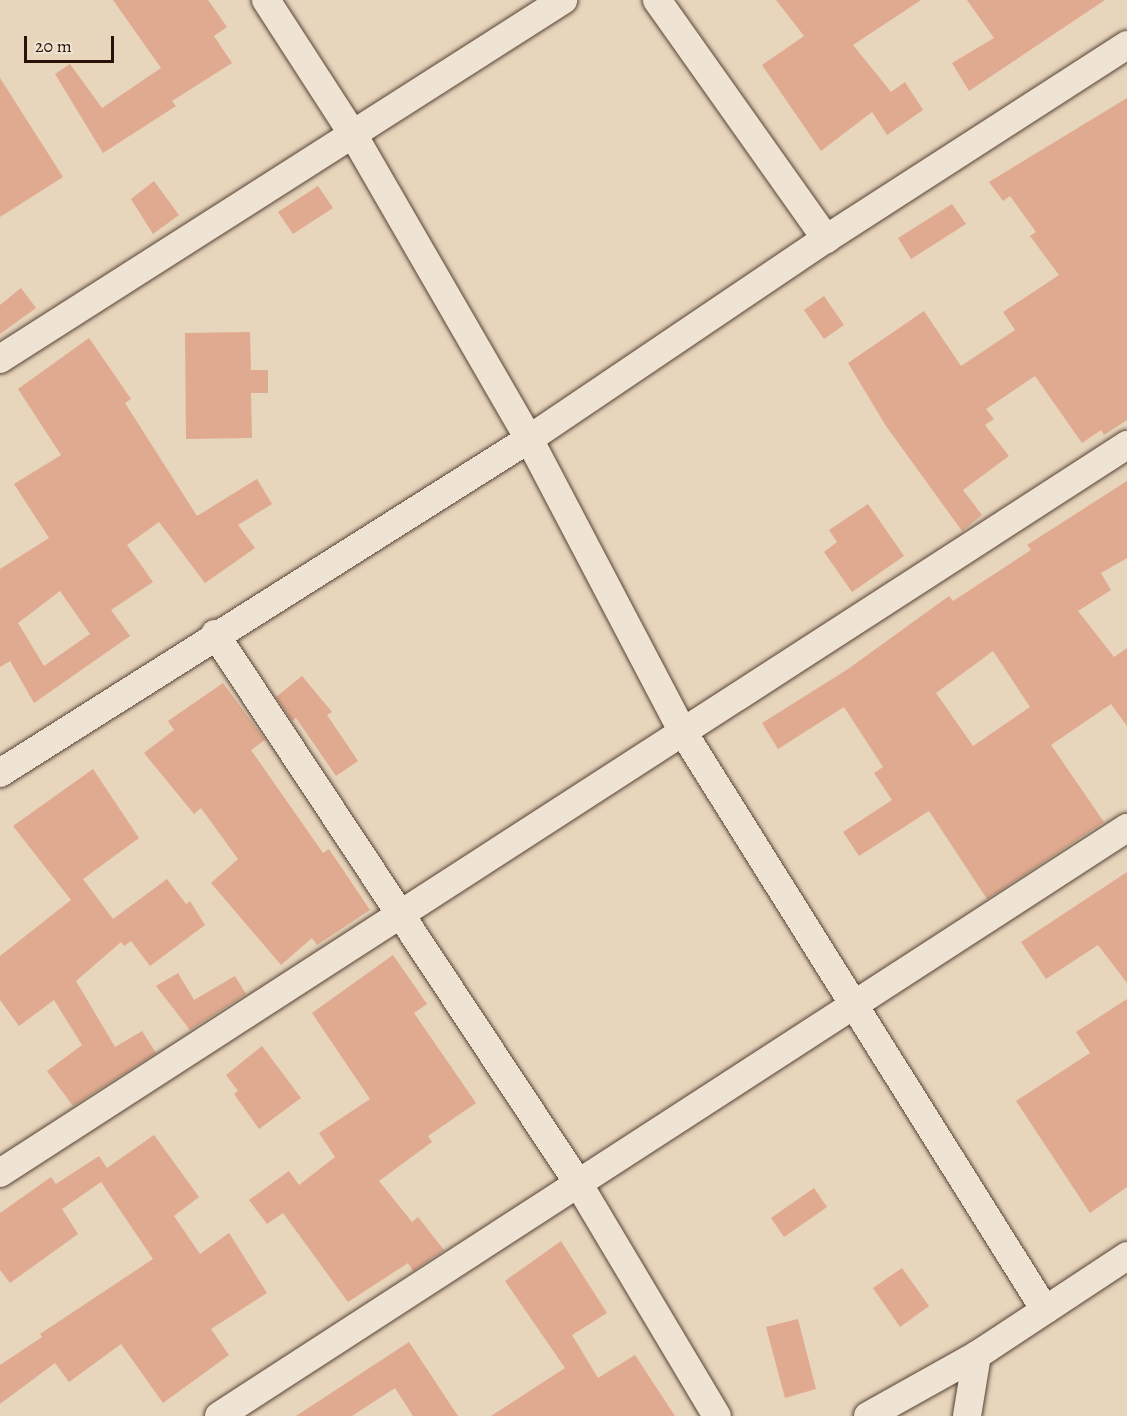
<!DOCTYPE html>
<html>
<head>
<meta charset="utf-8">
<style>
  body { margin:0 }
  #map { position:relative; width:1127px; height:1416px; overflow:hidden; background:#e7d5bc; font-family:Alegreya,serif }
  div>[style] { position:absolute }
  .building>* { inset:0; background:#e0aa90 }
  .roads { filter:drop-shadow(0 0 2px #584335) drop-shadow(0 0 2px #584335) }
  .minor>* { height:28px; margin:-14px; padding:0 14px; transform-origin:14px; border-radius:14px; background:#efe4d3 }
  span { translate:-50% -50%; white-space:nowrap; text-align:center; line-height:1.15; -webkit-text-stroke:4.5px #efe4d3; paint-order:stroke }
  .scale { position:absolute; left:24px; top:36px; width:90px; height:27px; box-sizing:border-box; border:3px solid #291208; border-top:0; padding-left:8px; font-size:18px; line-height:21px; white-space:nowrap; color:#291208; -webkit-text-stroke:4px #efe4d3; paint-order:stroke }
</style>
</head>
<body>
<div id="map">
  <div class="building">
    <div style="clip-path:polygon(113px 0,208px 0,227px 27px,214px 36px,232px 63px,172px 101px,176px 106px,103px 153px,55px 74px,70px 64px,102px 108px,161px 68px)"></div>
    <div style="clip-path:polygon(776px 0,921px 0,853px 45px,891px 92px,905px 82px,923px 110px,887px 135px,872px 112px,821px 151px,762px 65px,804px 36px)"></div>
    <div style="clip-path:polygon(967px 0,1105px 0,969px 91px,952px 63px,994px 38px)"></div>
    <div style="clip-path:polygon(0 78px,63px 177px,0 217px)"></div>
    <div style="clip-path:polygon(1127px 98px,1127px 420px,1104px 435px,1101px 430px,1082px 443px,1035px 376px,986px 409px,994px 419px,985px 425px,1009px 456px,963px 490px,982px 515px,962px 531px,886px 426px,848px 363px,924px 311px,961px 366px,1015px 330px,1003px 312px,1059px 275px,1030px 236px,1036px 232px,1010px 196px,1003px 201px,989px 182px)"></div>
    <div style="clip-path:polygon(154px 181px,179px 215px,153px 234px,131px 199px)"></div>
    <div style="clip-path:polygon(318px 186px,333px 208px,293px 234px,278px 212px)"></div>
    <div style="clip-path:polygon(952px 204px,966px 224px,911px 259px,898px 238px)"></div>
    <div style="clip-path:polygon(21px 288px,36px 308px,0 334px,0 305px)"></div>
    <div style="clip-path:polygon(824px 296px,844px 325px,824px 339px,804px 310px)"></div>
    <div style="clip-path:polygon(250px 332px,251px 370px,268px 370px,268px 393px,251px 393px,252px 438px,186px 439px,185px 333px)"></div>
    <div style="clip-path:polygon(evenodd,89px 338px,131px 399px,125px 403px,197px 516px,257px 479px,272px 504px,238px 525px,255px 548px,205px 583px,159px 522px,127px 545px,153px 582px,111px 610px,130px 636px,34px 703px,10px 661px,0 667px,0 569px,49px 538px,14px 484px,61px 455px,18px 389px,89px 338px,60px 591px,90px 634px,44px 666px,18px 623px,60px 591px)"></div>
    <div style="clip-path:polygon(evenodd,1127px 481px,1127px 558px,1101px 573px,1111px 590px,1078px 611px,1114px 657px,1127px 648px,1127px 726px,1111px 704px,1051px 745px,1104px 822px,987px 899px,929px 811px,859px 856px,843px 832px,892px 800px,874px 773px,883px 767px,844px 707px,778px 749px,762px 723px,848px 669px,949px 596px,953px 601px,1031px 550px,1027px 545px,1127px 481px,993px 651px,1030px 707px,973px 746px,936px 693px,993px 651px)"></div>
    <div style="clip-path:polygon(868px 504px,904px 556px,852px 592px,824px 552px,837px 542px,829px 530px)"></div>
    <div style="clip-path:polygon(302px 676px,332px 712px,327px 715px,358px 761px,336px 776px,296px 718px,292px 721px,276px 697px)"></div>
    <div style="clip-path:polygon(223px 683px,265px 740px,251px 750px,323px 853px,329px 849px,370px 910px,317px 945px,312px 938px,281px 965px,211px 883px,238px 859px,201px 808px,194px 814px,144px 753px,174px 730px,168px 721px)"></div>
    <div style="clip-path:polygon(93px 769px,139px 838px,83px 879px,113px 919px,167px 879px,186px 904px,190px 901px,205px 925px,150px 966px,131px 941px,124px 946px,121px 942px,76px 981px,115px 1047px,142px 1031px,156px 1053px,73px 1106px,47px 1071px,82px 1045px,54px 1000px,19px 1026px,0 1000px,0 956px,71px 900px,13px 826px)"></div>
    <div style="clip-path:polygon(1127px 872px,1127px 983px,1098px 945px,1046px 979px,1021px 942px)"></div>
    <div style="clip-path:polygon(393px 955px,427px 1004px,414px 1013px,476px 1103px,428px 1136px,432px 1142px,379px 1181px,412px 1222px,418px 1217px,444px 1250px,413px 1271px,408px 1263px,348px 1302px,283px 1213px,267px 1224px,249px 1200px,289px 1171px,299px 1185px,335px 1157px,319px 1133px,370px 1099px,312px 1013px)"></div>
    <div style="clip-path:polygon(178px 973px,194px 1000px,235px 976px,246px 994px,190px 1030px,156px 986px)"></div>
    <div style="clip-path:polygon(1127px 999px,1127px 1187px,1090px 1213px,1016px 1101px,1090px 1053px,1076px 1032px)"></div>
    <div style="clip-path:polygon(262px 1046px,301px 1098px,259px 1129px,234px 1094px,238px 1091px,226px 1075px)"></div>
    <div style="clip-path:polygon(154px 1135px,199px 1197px,174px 1216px,200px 1254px,229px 1233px,267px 1293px,211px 1329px,229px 1355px,163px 1403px,121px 1344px,69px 1382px,55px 1363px,0 1404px,0 1365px,42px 1337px,40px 1334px,153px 1259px,101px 1182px,62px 1209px,78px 1234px,10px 1283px,0 1270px,0 1213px,51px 1177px,56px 1184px,99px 1156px,107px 1168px)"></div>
    <div style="clip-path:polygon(814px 1188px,827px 1207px,784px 1237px,771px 1218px)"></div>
    <div style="clip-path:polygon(561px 1241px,607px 1313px,572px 1335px,598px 1378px,635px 1355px,675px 1416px,491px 1416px,565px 1368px,505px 1281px)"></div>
    <div style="clip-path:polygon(902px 1268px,929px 1306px,900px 1327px,873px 1288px)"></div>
    <div style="clip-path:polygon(798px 1319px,816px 1389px,785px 1398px,766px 1327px)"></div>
    <div style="clip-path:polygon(409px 1342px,458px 1416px,413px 1416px,395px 1388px,352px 1416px,296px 1416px)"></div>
  </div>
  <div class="roads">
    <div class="minor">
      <div style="left:266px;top:0;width:162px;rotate:57.1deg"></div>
      <div style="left:354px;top:136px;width:350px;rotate:60deg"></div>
      <div style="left:529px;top:439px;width:331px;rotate:62.3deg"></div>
      <div style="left:683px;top:732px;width:682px;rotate:57.94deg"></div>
      <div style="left:657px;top:0;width:293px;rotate:54.7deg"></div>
      <div style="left:0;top:359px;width:668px;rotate:-32.52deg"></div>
      <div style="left:215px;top:634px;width:658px;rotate:56.53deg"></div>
      <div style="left:578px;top:1183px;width:271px;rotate:59.2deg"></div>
      <div style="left:0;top:773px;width:626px;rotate:-32.27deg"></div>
      <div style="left:529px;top:439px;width:358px;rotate:-34deg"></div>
      <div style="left:826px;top:239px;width:358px;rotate:-32.8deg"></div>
      <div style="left:0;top:1173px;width:1342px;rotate:-32.86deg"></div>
      <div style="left:219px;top:1416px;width:1082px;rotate:-32.93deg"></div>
      <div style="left:868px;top:1416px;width:125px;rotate:-29.2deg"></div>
      <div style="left:977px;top:1355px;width:180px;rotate:-33.4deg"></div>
      <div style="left:967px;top:1416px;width:62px;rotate:-80.7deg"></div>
    </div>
  </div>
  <div class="scale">20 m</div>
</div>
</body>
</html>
